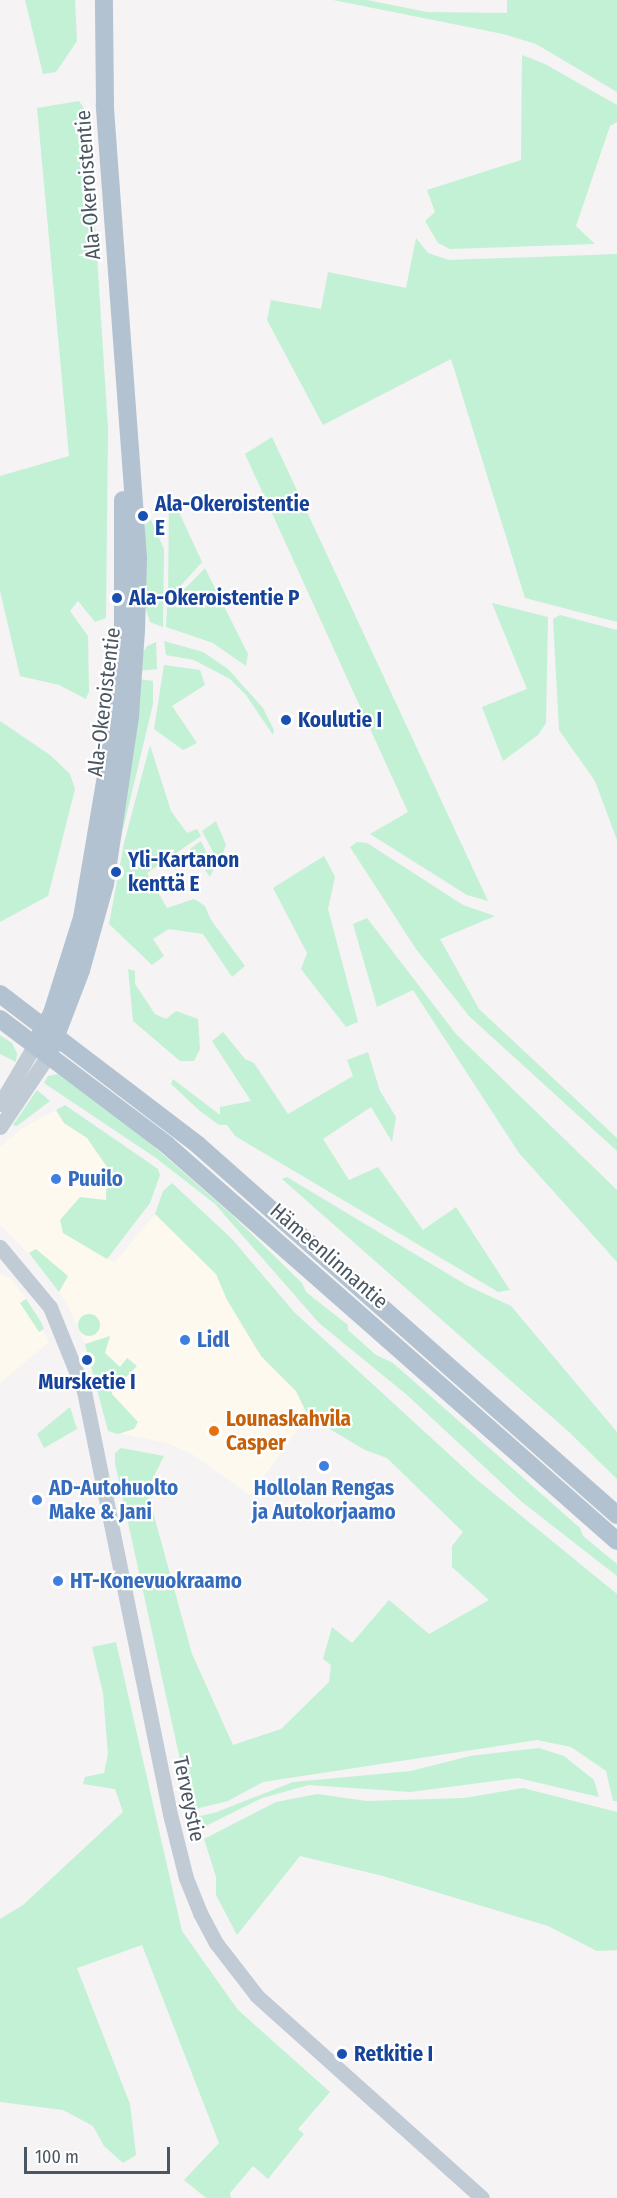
<!DOCTYPE html>
<html>
<head>
<meta charset="utf-8">
<style>
  body { margin:0 }
  #map { position:relative; width:617px; height:2198px; overflow:hidden; background:#f5f3f3; font-family:"Fira Sans Condensed",sans-serif }
  div>[style] { position:absolute }
  .commercial>* { inset:0; background:#fdf9ef }
  .green>* { inset:0; background:#c3f1d5 }
  .round { border-radius:50% }
  .secondary>* { height:15px; margin:-7.5px; padding:0 7.5px; transform-origin:7.5px; border-radius:7.5px; background:#c1cbd6 }
  .primary>* { height:18px; margin:-9px; padding:0 9px; transform-origin:9px; border-radius:9px; background:#b3c2d1 }
  .dots>* { width:16px; height:16px; translate:-50% -50%; box-sizing:border-box; border:3px solid #fff; border-radius:50% }
  span { translate:-50% -50%; white-space:nowrap; text-align:center; line-height:1.15; -webkit-text-stroke:4.5px #fff; paint-order:stroke }
  .street-label { font-size:21px; color:#4a5661 }
  .transit-label { font-size:21px; color:#164399; font-weight:700 }
  .left { translate:0 -50%; text-align:left }
  .shop-label { font-size:21px; color:#366cbe; font-weight:700 }
  .food-label { font-size:21px; color:#c56008; font-weight:700 }
  .scale { position:absolute; left:24px; top:2147px; width:146px; height:27px; box-sizing:border-box; border:3px solid #4a5661; border-top:0; padding-left:8px; font-size:18px; line-height:21px; white-space:nowrap; color:#4a5661; -webkit-text-stroke:4px #fff; paint-order:stroke }
</style>
</head>
<body>
<div id="map">
  <div class="commercial">
    <div style="clip-path:polygon(56px 1110px,64px 1123px,87px 1138px,107px 1166px,106px 1200px,91px 1251px,115px 1262px,155px 1214px,216px 1274px,242px 1326px,261px 1356px,296px 1391px,308px 1416px,250px 1495px,192px 1454px,167px 1443px,108px 1431px,85px 1344px,67px 1304px,38px 1263px,0 1225px,0 1147px,21px 1129px)"></div>
    <div style="clip-path:polygon(0 1274px,9px 1277px,24px 1296px,49px 1342px,0 1383px)"></div>
  </div>
  <div class="green">
    <div style="clip-path:polygon(25px 0,75px 0,77px 41px,56px 72px,43px 74px)"></div>
    <div style="clip-path:polygon(333px 0,367px 0,427px 12px,507px 13px,507px 0,617px 0,617px 92px,536px 44px,503px 34px)"></div>
    <div style="clip-path:polygon(522px 55px,545px 64px,617px 105px,617px 122px,610px 126px,576px 226px,595px 244px,450px 249px,438px 243px,425px 221px,435px 212px,427px 190px,521px 160px)"></div>
    <div style="clip-path:polygon(79px 101px,88px 115px,108px 428px,106px 618px,95px 622px,78px 601px,70px 611px,88px 636px,89px 691px,86px 699px,59px 685px,20px 676px,0 591px,0 476px,69px 456px,37px 108px)"></div>
    <div style="clip-path:polygon(416px 238px,428px 253px,449px 260px,617px 254px,617px 622px,525px 598px,451px 359px,323px 425px,267px 320px,271px 300px,321px 309px,328px 272px,406px 288px)"></div>
    <div style="clip-path:polygon(272px 437px,328px 557px,488px 901px,467px 895px,370px 834px,408px 812px,245px 454px)"></div>
    <div style="clip-path:polygon(172px 497px,202px 562px,168px 600px,169px 499px)"></div>
    <div style="clip-path:polygon(146px 509px,164px 549px,163px 627px,150px 622px,142px 596px)"></div>
    <div style="clip-path:polygon(205px 568px,248px 654px,246px 666px,213px 643px,166px 627px,167px 607px)"></div>
    <div style="clip-path:polygon(492px 603px,548px 617px,546px 723px,538px 735px,503px 761px,482px 707px,527px 689px)"></div>
    <div style="clip-path:polygon(560px 615px,617px 630px,617px 840px,595px 781px,559px 730px,553px 619px)"></div>
    <div style="clip-path:polygon(111px 633px,114px 651px,114px 668px,104px 666px,104px 643px)"></div>
    <div style="clip-path:polygon(164px 641px,203px 652px,228px 669px,263px 708px,274px 730px,273px 735px,246px 695px,230px 679px,194px 660px,166px 655px)"></div>
    <div style="clip-path:polygon(156px 642px,157px 669px,139px 671px,142px 654px,147px 646px)"></div>
    <div style="clip-path:polygon(164px 665px,200px 670px,205px 685px,172px 706px,197px 743px,183px 750px,154px 729px)"></div>
    <div style="clip-path:polygon(139px 679px,153px 681px,153px 704px,120px 842px)"></div>
    <div style="clip-path:polygon(0 721px,50px 755px,70px 774px,75px 789px,48px 896px,0 922px)"></div>
    <div style="clip-path:polygon(150px 745px,171px 811px,187px 833px,197px 829px,201px 836px,147px 873px,167px 908px,194px 899px,205px 906px,211px 920px,245px 966px,232px 977px,203px 934px,169px 929px,153px 939px,164px 956px,152px 965px,109px 924px,124px 843px)"></div>
    <div style="clip-path:polygon(216px 821px,226px 845px,219px 863px,202px 831px)"></div>
    <div style="clip-path:polygon(201px 841px,214px 868px,210px 877px,190px 849px)"></div>
    <div style="clip-path:polygon(357px 842px,367px 843px,463px 905px,495px 916px,440px 939px,479px 1009px,617px 1138px,617px 1151px,469px 1016px,416px 949px,350px 847px)"></div>
    <div style="clip-path:polygon(324px 856px,335px 877px,328px 909px,358px 1022px,346px 1027px,301px 969px,307px 953px,273px 888px)"></div>
    <div style="clip-path:polygon(367px 918px,456px 1034px,617px 1190px,617px 1262px,519px 1153px,413px 990px,377px 1007px,353px 924px)"></div>
    <div style="clip-path:polygon(128px 969px,135px 971px,135px 984px,155px 1014px,166px 1019px,176px 1011px,198px 1019px,200px 1049px,194px 1061px,180px 1061px,133px 1021px)"></div>
    <div style="clip-path:polygon(223px 1032px,245px 1059px,254px 1063px,288px 1114px,353px 1076px,347px 1060px,368px 1052px,380px 1091px,396px 1117px,392px 1142px,371px 1107px,323px 1139px,349px 1180px,378px 1167px,423px 1230px,456px 1207px,510px 1290px,498px 1292px,483px 1283px,235px 1136px,227px 1125px,219px 1125px,200px 1111px,171px 1084px,173px 1079px,220px 1115px,220px 1107px,251px 1101px,212px 1041px)"></div>
    <div style="clip-path:polygon(0 1035px,12px 1043px,17px 1053px,16px 1062px,0 1054px)"></div>
    <div style="clip-path:polygon(58px 1074px,135px 1130px,232px 1215px,302px 1283px,306px 1292px,348px 1325px,348px 1330px,376px 1355px,393px 1363px,580px 1528px,583px 1536px,617px 1564px,617px 1576px,522px 1502px,407px 1395px,319px 1323px,215px 1204px,156px 1158px,44px 1083px,48px 1076px)"></div>
    <div style="clip-path:polygon(37px 1090px,50px 1101px,17px 1126px,13px 1125px)"></div>
    <div style="clip-path:polygon(65px 1105px,158px 1169px,160px 1175px,150px 1203px,107px 1259px,63px 1233px,60px 1220px,80px 1197px,106px 1200px,107px 1167px,87px 1138px,64px 1123px,56px 1110px)"></div>
    <div style="clip-path:polygon(287px 1177px,468px 1286px,511px 1306px,617px 1432px,617px 1479px,569px 1432px,282px 1179px)"></div>
    <div style="clip-path:polygon(172px 1183px,232px 1239px,294px 1312px,476px 1479px,617px 1594px,617px 1801px,613px 1801px,606px 1771px,571px 1747px,537px 1740px,263px 1782px,228px 1801px,191px 1810px,115px 1463px,115px 1453px,121px 1448px,164px 1456px,147px 1490px,192px 1654px,233px 1745px,281px 1729px,329px 1682px,331px 1665px,323px 1659px,332px 1627px,352px 1643px,389px 1600px,429px 1634px,489px 1600px,452px 1567px,452px 1546px,463px 1532px,387px 1458px,365px 1450px,308px 1416px,296px 1391px,261px 1356px,227px 1300px,216px 1274px,155px 1214px,163px 1191px)"></div>
    <div style="clip-path:polygon(36px 1249px,68px 1276px,59px 1292px,29px 1253px)"></div>
    <div style="clip-path:polygon(26px 1299px,41px 1322px,44px 1329px,39px 1332px,20px 1303px)"></div>
    <div class="round" style="left:78px;top:1314px;width:22px;height:22px"></div>
    <div style="clip-path:polygon(110px 1336px,105px 1353px,120px 1367px,127px 1358px,137px 1366px,124px 1379px,120px 1375px,109px 1375px,112px 1394px,138px 1422px,134px 1429px,118px 1434px,108px 1431px,85px 1344px)"></div>
    <div style="clip-path:polygon(70px 1407px,77px 1429px,44px 1448px,37px 1434px)"></div>
    <div style="clip-path:polygon(116px 1642px,182px 1931px,238px 2010px,330px 2092px,298px 2129px,304px 2134px,268px 2179px,253px 2166px,230px 2193px,231px 2198px,206px 2198px,184px 2180px,219px 2143px,142px 1945px,77px 1968px,130px 2104px,136px 2155px,123px 2163px,104px 2146px,93px 2126px,63px 2110px,0 2102px,0 1919px,23px 1905px,123px 1812px,115px 1789px,83px 1784px,85px 1777px,104px 1773px,108px 1754px,103px 1693px,92px 1647px)"></div>
    <div style="clip-path:polygon(539px 1748px,564px 1756px,594px 1780px,599px 1797px,518px 1778px,410px 1792px,309px 1785px,262px 1798px,194px 1832px,192px 1818px,217px 1812px,293px 1782px,411px 1771px,470px 1756px)"></div>
    <div style="clip-path:polygon(523px 1788px,617px 1812px,617px 1950px,597px 1951px,548px 1926px,383px 1876px,300px 1856px,237px 1935px,216px 1895px,216px 1877px,204px 1839px,276px 1802px,317px 1794px,367px 1801px,464px 1798px)"></div>
  </div>
  <div class="secondary">
    <div style="left:0;top:1104px;width:71px;rotate:-59.5deg"></div>
    <div style="left:0;top:1127px;width:88px;rotate:-56.1deg"></div>
    <div style="left:0;top:1247px;width:78px;rotate:50.2deg"></div>
    <div style="left:50px;top:1307px;width:91px;rotate:68deg"></div>
    <div style="left:84px;top:1391px;width:436px;rotate:78.5deg"></div>
    <div style="left:171px;top:1818px;width:62px;rotate:76deg"></div>
    <div style="left:186px;top:1878px;width:38px;rotate:68deg"></div>
    <div style="left:200px;top:1913px;width:34px;rotate:62deg"></div>
    <div style="left:216px;top:1943px;width:67px;rotate:52.3deg"></div>
    <div style="left:257px;top:1996px;width:302px;rotate:41.9deg"></div>
  </div>
  <div class="primary">
    <div style="left:0;top:994px;width:249px;rotate:37.3deg"></div>
    <div style="left:198px;top:1145px;width:559px;rotate:41.45deg"></div>
    <div style="left:0;top:1019px;width:209px;rotate:37deg"></div>
    <div style="left:167px;top:1145px;width:599px;rotate:41.35deg"></div>
    <div style="left:40px;top:1035px;width:25px;rotate:-61deg"></div>
    <div style="left:52px;top:1013px;width:100px;rotate:-72.5deg"></div>
    <div style="left:82px;top:918px;width:203px;rotate:-80.4deg"></div>
    <div style="left:116px;top:718px;width:89px;rotate:-85.5deg"></div>
    <div style="left:123px;top:629px;width:129px;rotate:-90deg"></div>
    <div style="left:49px;top:1054px;width:90px;rotate:-69.1deg"></div>
    <div style="left:81px;top:970px;width:89px;rotate:-74.4deg"></div>
    <div style="left:105px;top:884px;width:170px;rotate:-81.5deg"></div>
    <div style="left:130px;top:716px;width:85px;rotate:-86deg"></div>
    <div style="left:136px;top:631px;width:73px;rotate:-88.4deg"></div>
    <div style="left:138px;top:558px;width:455px;rotate:-94.2deg"></div>
    <div style="left:105px;top:104px;width:104px;rotate:-90.6deg"></div>
  </div>
  <div class="dots">
    <div style="left:143px;top:516px;background:#1a4fb4"></div>
    <div style="left:117px;top:598px;background:#1a4fb4"></div>
    <div style="left:286px;top:720px;background:#1a4fb4"></div>
    <div style="left:116px;top:872px;background:#1a4fb4"></div>
    <div style="left:56px;top:1179px;background:#3f7fe0"></div>
    <div style="left:185px;top:1340px;background:#3f7fe0"></div>
    <div style="left:87px;top:1360px;background:#1a4fb4"></div>
    <div style="left:214px;top:1431px;background:#e8710a"></div>
    <div style="left:324px;top:1466px;background:#3f7fe0"></div>
    <div style="left:37px;top:1500px;background:#3f7fe0"></div>
    <div style="left:58px;top:1581px;background:#3f7fe0"></div>
    <div style="left:342px;top:2054px;background:#1a4fb4"></div>
  </div>
  <div class="street-label">
    <span style="left:88px;top:185px;rotate:-94deg">Ala-Okeroistentie</span>
    <span style="left:104px;top:702px;rotate:-83deg">Ala-Okeroistentie</span>
    <span style="left:329px;top:1256px;rotate:41deg">Hämeenlinnantie</span>
    <span style="left:189px;top:1799px;rotate:78deg">Terveystie</span>
  </div>
  <div class="transit-label">
    <span class="left" style="left:155px;top:516px">Ala-Okeroistentie<br>E</span>
    <span class="left" style="left:129px;top:598px">Ala-Okeroistentie P</span>
    <span class="left" style="left:298px;top:720px">Koulutie I</span>
    <span class="left" style="left:128px;top:872px">Yli-Kartanon<br>kenttä E</span>
    <span style="left:87px;top:1382px">Mursketie I</span>
    <span class="left" style="left:354px;top:2054px">Retkitie I</span>
  </div>
  <div class="shop-label">
    <span class="left" style="left:68px;top:1179px">Puuilo</span>
    <span class="left" style="left:197px;top:1340px">Lidl</span>
    <span class="left" style="left:49px;top:1500px">AD-Autohuolto<br>Make &amp; Jani</span>
    <span style="left:324px;top:1500px">Hollolan Rengas<br>ja Autokorjaamo</span>
    <span class="left" style="left:70px;top:1581px">HT-Konevuokraamo</span>
  </div>
  <div class="food-label">
    <span class="left" style="left:226px;top:1431px">Lounaskahvila<br>Casper</span>
  </div>
  <div class="scale">100 m</div>
</div>
</body>
</html>
